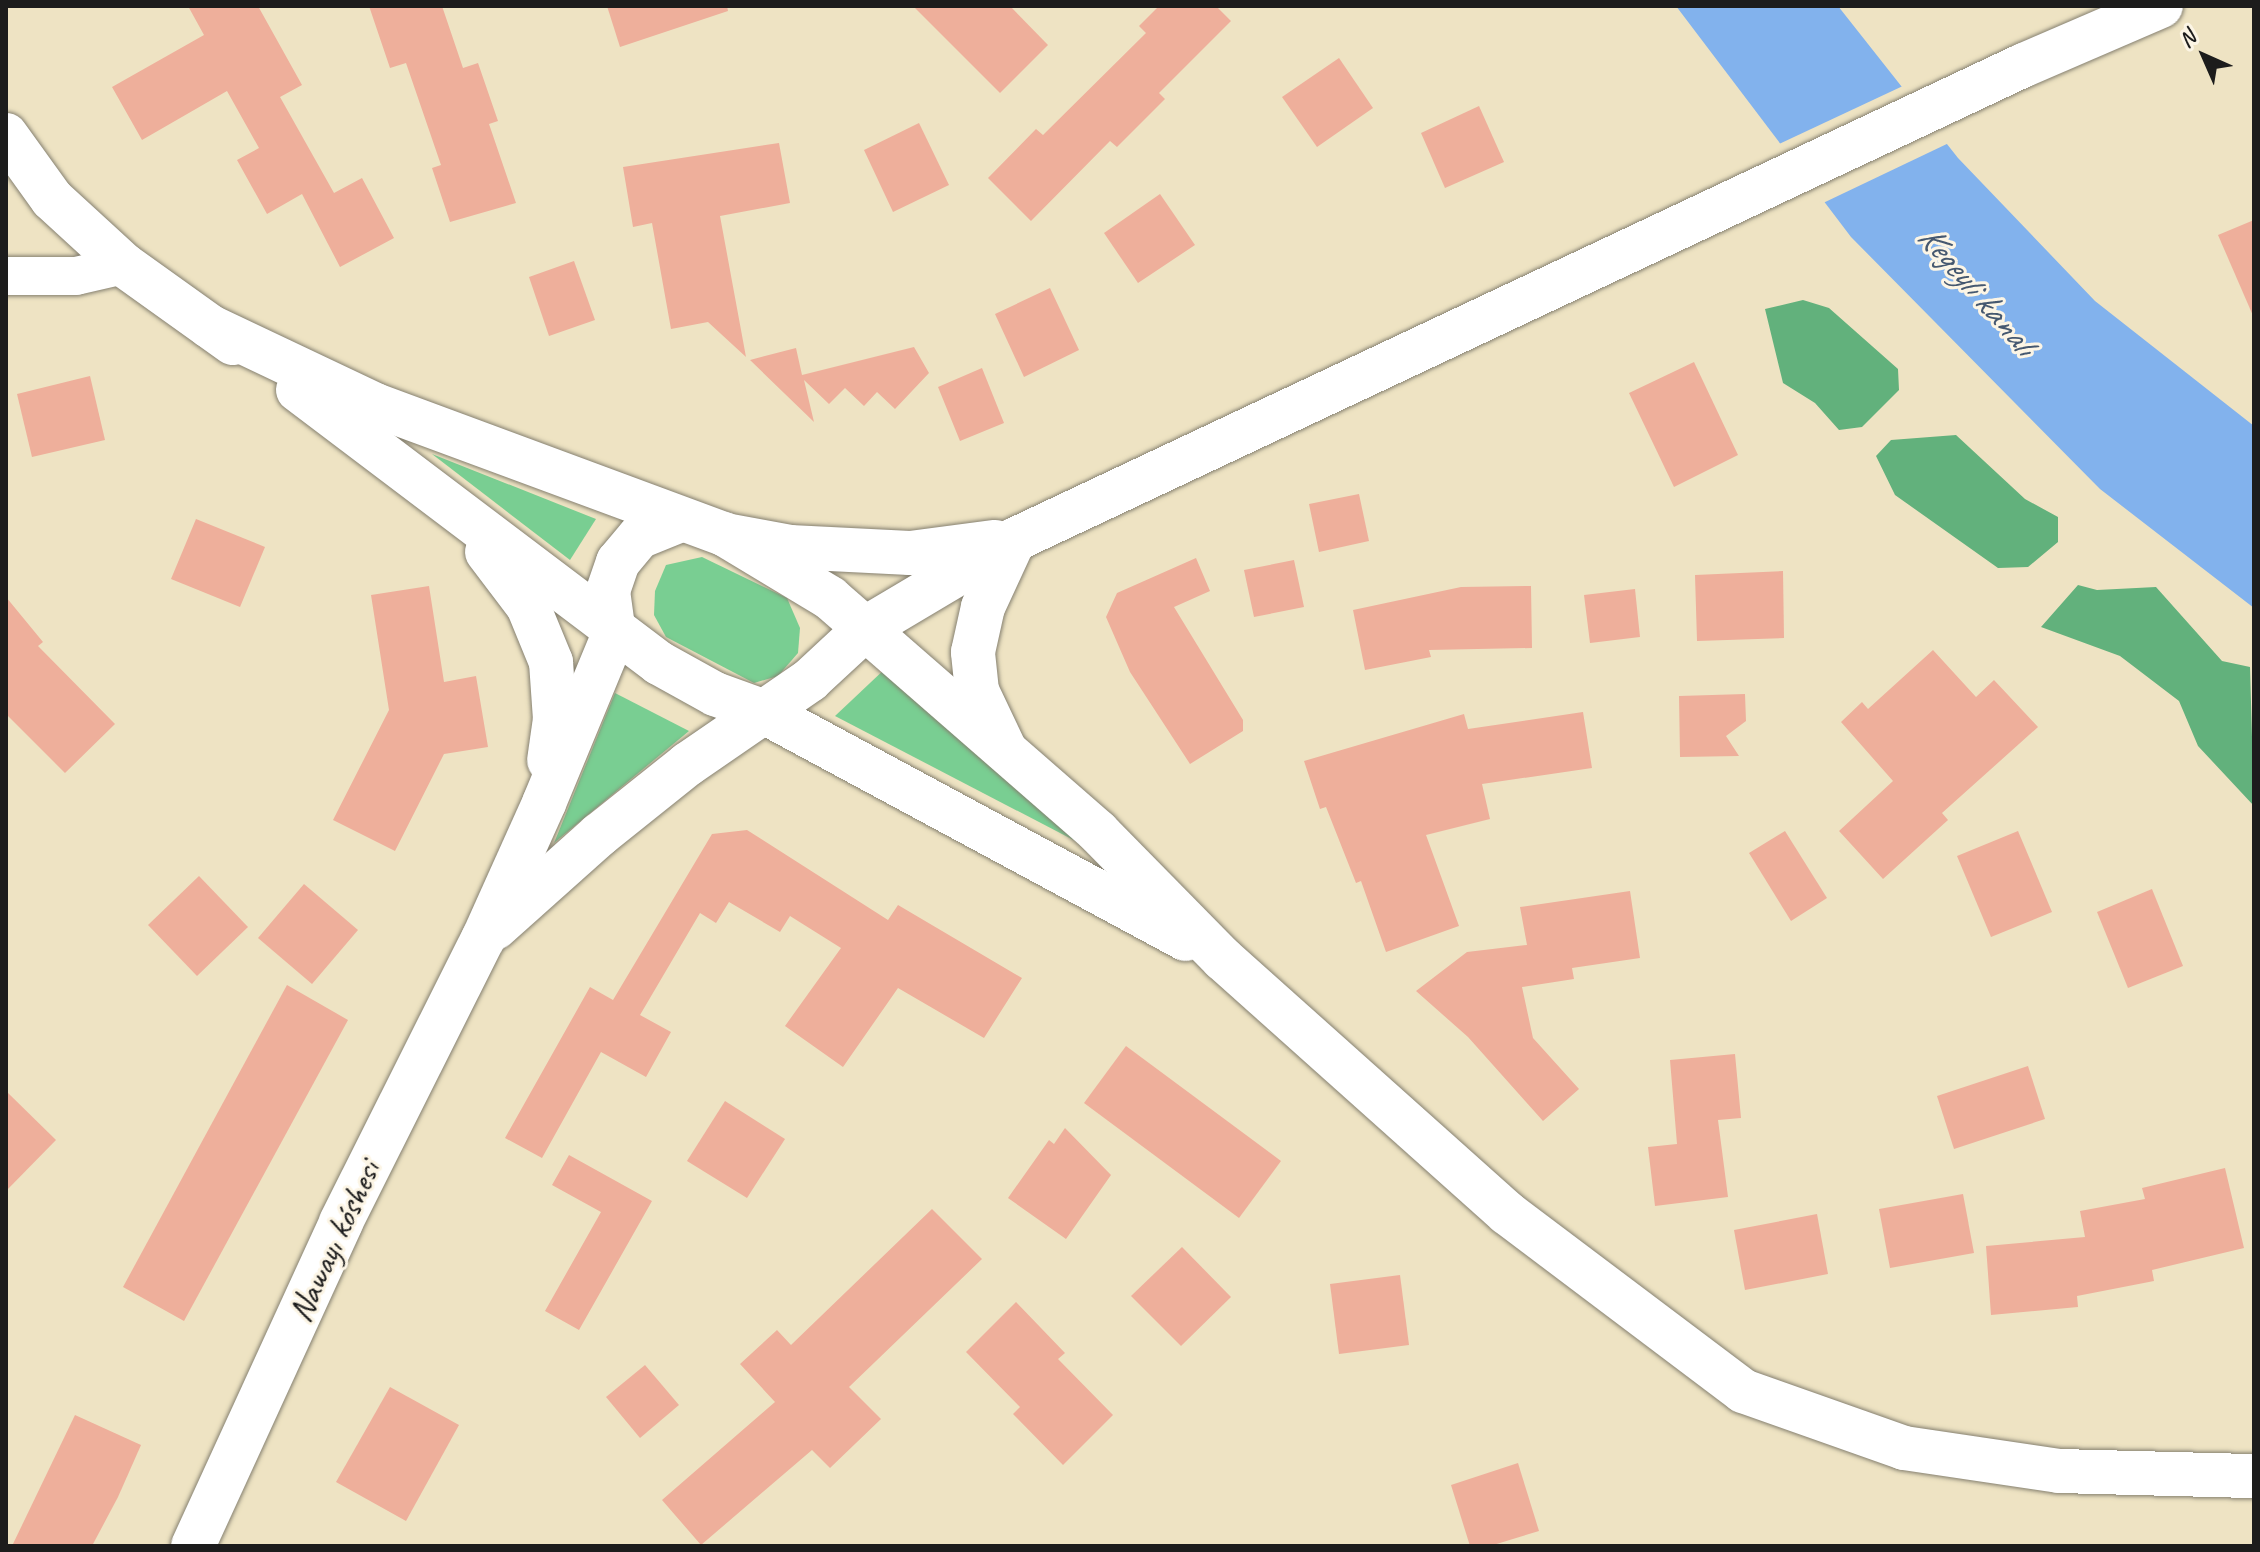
<!DOCTYPE html>
<html>
<head>
<meta charset="utf-8">
<style>
  body { margin:0 }
  #map { position:relative; width:2260px; height:1552px; overflow:hidden; background:#eee3c3; font-family:Caveat,sans-serif }
  div>[style] { position:absolute }
  .green>* { inset:0; background:#79ce92 }
  .forest>* { inset:0; background:#62b17c }
  .water>* { inset:0; background:#82b2ed }
  .pier>* { inset:0; background:#eee3c3 }
  .building>* { inset:0; background:#eeaf9b }
  .roads { filter:drop-shadow(0 0 2px #858070) drop-shadow(0 0 2px #858070) }
  .minor>* { height:38px; margin:-19px; padding:0 19px; transform-origin:19px; border-radius:19px; background:#fff }
  .tertiary>* { height:44px; margin:-22px; padding:0 22px; transform-origin:22px; border-radius:22px; background:#fff }
  .secondary>* { height:44px; margin:-22px; padding:0 22px; transform-origin:22px; border-radius:22px; background:#fff }
  span { translate:-50% -50%; white-space:nowrap; text-align:center; line-height:1.15; -webkit-text-stroke:6px #fcf5e5; paint-order:stroke }
  .street-label { font-size:34px; color:#1c1c1c }
  .water-label { font-size:36px; color:#455870; font-style:italic }
  .frame { position:absolute; inset:0; border:8px solid #1c1c1c; pointer-events:none }
  .north { position:absolute; left:2164px; top:16px; width:80px; height:80px; -webkit-text-stroke:6px #fcf5e5; paint-order:stroke; rotate:315deg; font-size:22px; font-weight:700; line-height:32px; text-align:center; color:#1c1c1c }
  .north::after { content:''; display:block; margin:auto; width:28px; height:36px; background:#1c1c1c; clip-path:polygon(50% 0,100% 100%,50% 72%,0 100%) }
</style>
</head>
<body>
<div id="map">
  <div class="green">
    <div style="clip-path:polygon(432px 454px,596px 519px,570px 560px)"></div>
    <div style="clip-path:polygon(702px 557px,787px 598px,800px 628px,798px 653px,778px 676px,754px 683px,666px 637px,654px 615px,655px 591px,666px 565px)"></div>
    <div style="clip-path:polygon(887px 667px,1085px 846px,835px 716px)"></div>
    <div style="clip-path:polygon(615px 693px,689px 731px,554px 843px)"></div>
  </div>
  <div class="forest">
    <div style="clip-path:polygon(1803px 300px,1829px 308px,1898px 369px,1899px 390px,1862px 427px,1839px 430px,1815px 403px,1783px 383px,1765px 309px)"></div>
    <div style="clip-path:polygon(1956px 435px,2025px 499px,2058px 517px,2058px 542px,2028px 567px,1998px 568px,1895px 495px,1876px 456px,1891px 440px)"></div>
    <div style="clip-path:polygon(2078px 585px,2097px 590px,2156px 587px,2222px 661px,2250px 667px,2254px 806px,2198px 746px,2179px 701px,2120px 656px,2041px 627px)"></div>
  </div>
  <div class="water">
    <div style="clip-path:polygon(1676px 6px,1838px 6px,1958px 158px,2095px 301px,2254px 426px,2254px 608px,2100px 489px,1851px 237px)"></div>
  </div>
  <div class="pier">
    <div style="clip-path:polygon(1905px 85px,1951px 142px,1821px 204px,1777px 145px)"></div>
  </div>
  <div class="building">
    <div style="clip-path:polygon(188px 6px,258px 6px,302px 85px,280px 97px,334px 193px,362px 178px,394px 238px,340px 267px,302px 194px,267px 214px,237px 160px,259px 148px,227px 91px,142px 140px,112px 87px,204px 35px)"></div>
    <div style="clip-path:polygon(369px 6px,442px 6px,463px 68px,478px 63px,498px 121px,489px 124px,516px 203px,450px 222px,432px 168px,441px 165px,406px 63px,390px 68px)"></div>
    <div style="clip-path:polygon(607px 6px,727px 6px,728px 11px,620px 47px)"></div>
    <div style="clip-path:polygon(913px 6px,1010px 6px,1048px 45px,1000px 93px)"></div>
    <div style="clip-path:polygon(1159px 6px,1216px 6px,1231px 21px,1159px 93px,1165px 99px,1117px 147px,1110px 141px,1031px 221px,988px 178px,1036px 129px,1043px 135px,1146px 33px,1139px 26px)"></div>
    <div style="clip-path:polygon(1339px 58px,1373px 108px,1317px 147px,1282px 97px)"></div>
    <div style="clip-path:polygon(1479px 106px,1504px 162px,1445px 188px,1421px 133px)"></div>
    <div style="clip-path:polygon(919px 123px,949px 185px,893px 212px,864px 150px)"></div>
    <div style="clip-path:polygon(779px 143px,790px 203px,720px 216px,746px 357px,708px 322px,671px 329px,652px 223px,633px 227px,623px 167px)"></div>
    <div style="clip-path:polygon(1160px 194px,1195px 245px,1138px 283px,1104px 233px)"></div>
    <div style="clip-path:polygon(2254px 220px,2254px 318px,2218px 235px)"></div>
    <div style="clip-path:polygon(574px 261px,595px 320px,549px 336px,529px 277px)"></div>
    <div style="clip-path:polygon(1050px 288px,1079px 350px,1024px 377px,995px 314px)"></div>
    <div style="clip-path:polygon(914px 347px,929px 373px,895px 409px,877px 392px,864px 406px,845px 388px,829px 404px,804px 380px,814px 422px,750px 360px,796px 348px,802px 375px)"></div>
    <div style="clip-path:polygon(1694px 362px,1738px 455px,1674px 487px,1629px 393px)"></div>
    <div style="clip-path:polygon(982px 368px,1004px 423px,960px 441px,938px 387px)"></div>
    <div style="clip-path:polygon(90px 376px,105px 440px,32px 457px,17px 394px)"></div>
    <div style="clip-path:polygon(1359px 494px,1369px 541px,1319px 552px,1309px 504px)"></div>
    <div style="clip-path:polygon(196px 519px,265px 547px,240px 607px,171px 579px)"></div>
    <div style="clip-path:polygon(1196px 558px,1210px 591px,1174px 607px,1243px 720px,1243px 731px,1190px 764px,1130px 672px,1106px 617px,1117px 593px)"></div>
    <div style="clip-path:polygon(1294px 560px,1304px 607px,1254px 617px,1244px 570px)"></div>
    <div style="clip-path:polygon(1783px 571px,1784px 638px,1697px 641px,1695px 575px)"></div>
    <div style="clip-path:polygon(429px 586px,444px 682px,476px 676px,488px 747px,444px 754px,395px 851px,333px 820px,389px 710px,371px 595px)"></div>
    <div style="clip-path:polygon(1531px 586px,1532px 648px,1429px 650px,1431px 657px,1365px 670px,1353px 610px,1461px 587px)"></div>
    <div style="clip-path:polygon(1635px 589px,1640px 637px,1590px 643px,1584px 595px)"></div>
    <div style="clip-path:polygon(6px 597px,43px 642px,38px 646px,115px 724px,65px 773px,6px 714px)"></div>
    <div style="clip-path:polygon(1933px 650px,1976px 697px,1994px 680px,2038px 727px,1942px 813px,1948px 820px,1883px 879px,1839px 831px,1893px 781px,1841px 722px,1862px 702px,1868px 709px)"></div>
    <div style="clip-path:polygon(1745px 694px,1746px 721px,1726px 736px,1739px 756px,1680px 757px,1679px 696px)"></div>
    <div style="clip-path:polygon(1583px 712px,1592px 768px,1482px 784px,1490px 819px,1426px 835px,1459px 926px,1386px 952px,1361px 881px,1356px 883px,1326px 807px,1320px 809px,1304px 761px,1464px 714px,1468px 729px)"></div>
    <div style="clip-path:polygon(747px 830px,888px 920px,898px 905px,1022px 978px,984px 1038px,898px 988px,843px 1067px,785px 1026px,841px 948px,790px 916px,780px 932px,729px 902px,716px 923px,700px 913px,640px 1015px,671px 1032px,646px 1077px,601px 1052px,542px 1158px,505px 1138px,590px 987px,613px 1000px,712px 834px)"></div>
    <div style="clip-path:polygon(1785px 831px,1827px 898px,1791px 921px,1749px 853px)"></div>
    <div style="clip-path:polygon(2018px 831px,2052px 912px,1991px 937px,1957px 856px)"></div>
    <div style="clip-path:polygon(199px 876px,248px 927px,197px 976px,148px 925px)"></div>
    <div style="clip-path:polygon(304px 884px,358px 930px,312px 984px,258px 938px)"></div>
    <div style="clip-path:polygon(2152px 889px,2183px 966px,2128px 988px,2097px 912px)"></div>
    <div style="clip-path:polygon(1630px 891px,1640px 958px,1572px 968px,1574px 979px,1522px 987px,1533px 1038px,1579px 1089px,1543px 1121px,1468px 1037px,1416px 991px,1467px 952px,1527px 945px,1520px 907px)"></div>
    <div style="clip-path:polygon(287px 985px,348px 1020px,184px 1321px,123px 1287px)"></div>
    <div style="clip-path:polygon(1126px 1046px,1281px 1161px,1239px 1218px,1084px 1103px)"></div>
    <div style="clip-path:polygon(1735px 1054px,1741px 1118px,1718px 1120px,1728px 1197px,1655px 1206px,1648px 1147px,1677px 1144px,1670px 1060px)"></div>
    <div style="clip-path:polygon(2028px 1066px,2045px 1119px,1954px 1149px,1937px 1096px)"></div>
    <div style="clip-path:polygon(6px 1091px,56px 1140px,6px 1191px)"></div>
    <div style="clip-path:polygon(725px 1101px,785px 1139px,747px 1198px,687px 1161px)"></div>
    <div style="clip-path:polygon(1065px 1128px,1111px 1175px,1066px 1239px,1008px 1198px,1049px 1140px,1054px 1144px)"></div>
    <div style="clip-path:polygon(569px 1155px,652px 1201px,579px 1330px,545px 1311px,601px 1212px,552px 1185px)"></div>
    <div style="clip-path:polygon(2225px 1168px,2244px 1248px,2152px 1270px,2154px 1281px,2077px 1296px,2078px 1307px,1991px 1315px,1986px 1246px,2085px 1237px,2080px 1211px,2145px 1199px,2142px 1188px)"></div>
    <div style="clip-path:polygon(1963px 1194px,1974px 1253px,1890px 1268px,1879px 1209px)"></div>
    <div style="clip-path:polygon(932px 1209px,982px 1259px,849px 1387px,881px 1419px,830px 1468px,812px 1450px,701px 1545px,662px 1500px,775px 1402px,740px 1364px,777px 1330px,791px 1345px)"></div>
    <div style="clip-path:polygon(1817px 1214px,1828px 1274px,1745px 1290px,1734px 1230px)"></div>
    <div style="clip-path:polygon(1182px 1247px,1231px 1297px,1181px 1346px,1131px 1296px)"></div>
    <div style="clip-path:polygon(1400px 1275px,1409px 1345px,1339px 1354px,1330px 1284px)"></div>
    <div style="clip-path:polygon(1016px 1302px,1065px 1353px,1058px 1359px,1113px 1415px,1063px 1465px,1013px 1414px,1020px 1407px,966px 1352px)"></div>
    <div style="clip-path:polygon(645px 1365px,679px 1405px,640px 1438px,606px 1397px)"></div>
    <div style="clip-path:polygon(390px 1387px,459px 1425px,406px 1521px,336px 1482px)"></div>
    <div style="clip-path:polygon(75px 1415px,141px 1445px,118px 1497px,92px 1546px,12px 1546px)"></div>
    <div style="clip-path:polygon(1518px 1463px,1539px 1531px,1490px 1546px,1470px 1546px,1451px 1485px)"></div>
  </div>
  <div class="roads">
    <div class="minor">
      <div style="left:6px;top:276px;width:70px"></div>
      <div style="left:76px;top:276px;width:49px;rotate:-12.9deg"></div>
    </div>
    <div class="tertiary">
      <div style="left:726px;top:535px;width:65px;rotate:10.6deg"></div>
      <div style="left:790px;top:547px;width:120px;rotate:2.9deg"></div>
      <div style="left:910px;top:553px;width:86px;rotate:-7.4deg"></div>
      <div style="left:866px;top:628px;width:172px;rotate:-30.7deg"></div>
      <div style="left:1014px;top:540px;width:1116px;rotate:-25.19deg"></div>
      <div style="left:2024px;top:65px;width:149px;rotate:-23.3deg"></div>
      <div style="left:1005px;top:750px;width:65px;rotate:-115.4deg"></div>
      <div style="left:977px;top:691px;width:39px;rotate:-96deg"></div>
      <div style="left:973px;top:652px;width:46px;rotate:-77.5deg"></div>
      <div style="left:983px;top:607px;width:74px;rotate:-65.2deg"></div>
    </div>
    <div class="secondary">
      <div style="left:6px;top:135px;width:79px;rotate:54.3deg"></div>
      <div style="left:52px;top:199px;width:98px;rotate:42.5deg"></div>
      <div style="left:124px;top:265px;width:134px;rotate:35.6deg"></div>
      <div style="left:209px;top:326px;width:184px;rotate:25.4deg"></div>
      <div style="left:375px;top:405px;width:372px;rotate:20.3deg"></div>
      <div style="left:724px;top:534px;width:124px;rotate:31.1deg"></div>
      <div style="left:830px;top:598px;width:356px;rotate:41.1deg"></div>
      <div style="left:1098px;top:832px;width:178px;rotate:45.5deg"></div>
      <div style="left:1223px;top:959px;width:381px;rotate:41.8deg"></div>
      <div style="left:1507px;top:1213px;width:296px;rotate:37deg"></div>
      <div style="left:1743px;top:1391px;width:171px;rotate:19.5deg"></div>
      <div style="left:1904px;top:1448px;width:157px;rotate:8.4deg"></div>
      <div style="left:2059px;top:1471px;width:195px;rotate:1.5deg"></div>
      <div style="left:298px;top:390px;width:453px;rotate:37.1deg"></div>
      <div style="left:659px;top:663px;width:64px;rotate:29deg"></div>
      <div style="left:715px;top:694px;width:50px;rotate:19.9deg"></div>
      <div style="left:762px;top:711px;width:481px;rotate:28.3deg"></div>
      <div style="left:487px;top:552px;width:68px;rotate:52.8deg"></div>
      <div style="left:528px;top:606px;width:61px;rotate:67.7deg"></div>
      <div style="left:551px;top:662px;width:57px;rotate:86deg"></div>
      <div style="left:555px;top:719px;width:42px;rotate:98.1deg"></div>
      <div style="left:495px;top:928px;width:140px;rotate:-41.8deg"></div>
      <div style="left:599px;top:835px;width:114px;rotate:-38.6deg"></div>
      <div style="left:688px;top:764px;width:148px;rotate:-34.5deg"></div>
      <div style="left:810px;top:680px;width:76px;rotate:-42.9deg"></div>
      <div style="left:193px;top:1546px;width:356px;rotate:-65.4deg"></div>
      <div style="left:341px;top:1222px;width:317px;rotate:-63.4deg"></div>
      <div style="left:483px;top:939px;width:149px;rotate:-65.8deg"></div>
      <div style="left:544px;top:803px;width:183px;rotate:-67.5deg"></div>
      <div style="left:614px;top:634px;width:43px;rotate:-97.9deg"></div>
      <div style="left:608px;top:591px;width:31px;rotate:-71deg"></div>
      <div style="left:618px;top:562px;width:33px;rotate:-50deg"></div>
      <div style="left:639px;top:537px;width:42px;rotate:-22.3deg"></div>
    </div>
  </div>
  <div class="street-label">
    <span style="left:334px;top:1241px;rotate:-65deg">Nawayı kóshesi</span>
  </div>
  <div class="water-label">
    <span style="left:1977px;top:290px;rotate:49deg">Kegeyli kanalı</span>
  </div>
  <div class="frame"></div>
  <div class="north">N</div>
</div>
</body>
</html>
